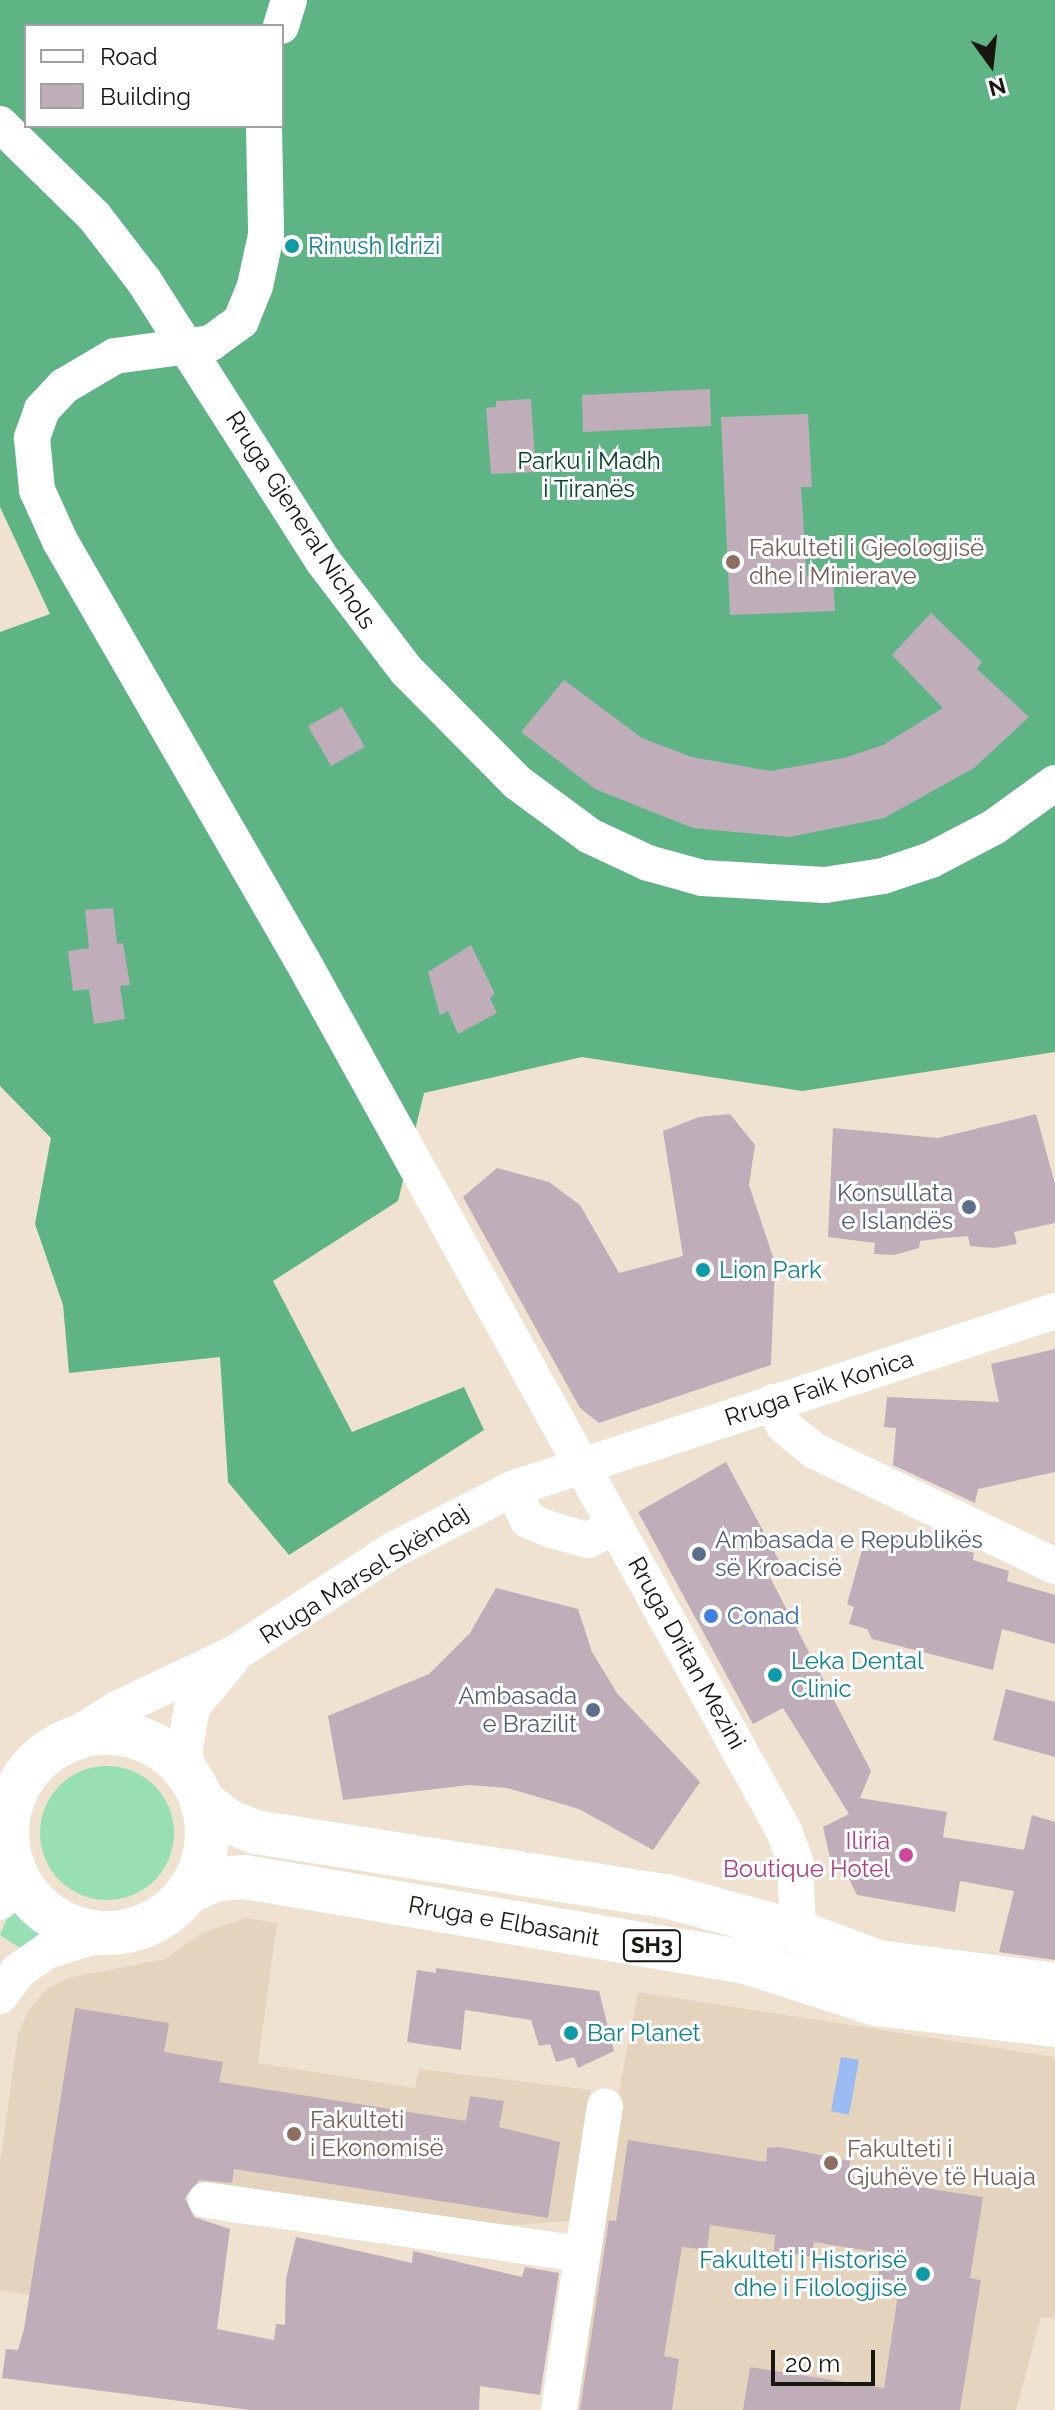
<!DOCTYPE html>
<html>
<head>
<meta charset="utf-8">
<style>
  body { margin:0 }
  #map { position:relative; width:1055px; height:2410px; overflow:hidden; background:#efe2d1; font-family:Raleway,sans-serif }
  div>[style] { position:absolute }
  .built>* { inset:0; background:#e5d4bd }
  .green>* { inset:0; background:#98dfb4 }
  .round { border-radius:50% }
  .forest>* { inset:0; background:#5fb485 }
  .water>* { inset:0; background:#9abbf2 }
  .building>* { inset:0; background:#bfadb9 }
  .minor>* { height:36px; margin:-18px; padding:0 18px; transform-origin:18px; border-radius:18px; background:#fff }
  .major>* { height:44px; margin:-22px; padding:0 22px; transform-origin:22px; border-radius:22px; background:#fff }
  .major>.ring { margin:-22px; padding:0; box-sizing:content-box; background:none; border:44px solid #fff; border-radius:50% }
  .dots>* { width:22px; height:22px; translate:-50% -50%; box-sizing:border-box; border:4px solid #fff; border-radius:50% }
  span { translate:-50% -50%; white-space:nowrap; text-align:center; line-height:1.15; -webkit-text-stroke:6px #fff; paint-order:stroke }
  .shield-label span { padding:2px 6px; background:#fff; border:2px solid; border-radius:6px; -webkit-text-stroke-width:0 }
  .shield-label { font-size:22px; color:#19150f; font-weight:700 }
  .culture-label { font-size:24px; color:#0d838f }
  .left { translate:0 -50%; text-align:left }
  .right { translate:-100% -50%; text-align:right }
  .park-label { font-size:24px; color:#004527 }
  .street-label { font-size:24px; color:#19150f }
  .education-label { font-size:24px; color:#785e54 }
  .service-label { font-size:24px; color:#4e5e75 }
  .shop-label { font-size:24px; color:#366cbe }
  .hotel-label { font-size:24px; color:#b23c85 }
  .legend { position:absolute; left:24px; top:24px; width:260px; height:104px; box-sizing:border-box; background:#fff; border:2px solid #a3a19f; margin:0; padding:10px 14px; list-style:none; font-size:24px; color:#19150f }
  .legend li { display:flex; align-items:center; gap:16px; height:40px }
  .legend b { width:40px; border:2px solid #a3a19f }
  .north { position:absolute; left:951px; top:24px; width:80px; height:80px; -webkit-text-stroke:6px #fff; paint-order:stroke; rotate:165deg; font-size:22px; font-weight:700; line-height:32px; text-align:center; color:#19150f }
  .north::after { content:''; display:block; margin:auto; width:28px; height:36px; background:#19150f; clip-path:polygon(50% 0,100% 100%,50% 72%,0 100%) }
  .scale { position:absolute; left:771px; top:2350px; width:104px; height:36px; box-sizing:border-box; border:4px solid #19150f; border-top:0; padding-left:10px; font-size:24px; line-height:28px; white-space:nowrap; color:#19150f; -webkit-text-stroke:6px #fff; paint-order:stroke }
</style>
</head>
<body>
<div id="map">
  <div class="built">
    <div style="clip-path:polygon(246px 1918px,277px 1923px,258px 2063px,415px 2088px,419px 2069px,591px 2090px,571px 2221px,449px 2229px,142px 2180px,121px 2310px,0 2290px,0 2164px,18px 2034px,28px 2011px,46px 1990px,68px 1978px,165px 1959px,202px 1933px)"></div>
    <div style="clip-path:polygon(638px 1992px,1055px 2057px,1055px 2319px,1041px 2317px,1016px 2410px,575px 2410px,606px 2220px,616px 2107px)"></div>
  </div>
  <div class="green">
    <div class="round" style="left:40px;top:1766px;width:134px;height:134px"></div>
    <div style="clip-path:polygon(10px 1911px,15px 1911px,47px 1939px,26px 1952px,0 1935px)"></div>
  </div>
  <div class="forest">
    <div style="clip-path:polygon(evenodd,0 0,1055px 0,1055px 1052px,802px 1091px,582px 1057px,424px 1093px,398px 1201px,273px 1281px,352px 1432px,464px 1387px,484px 1430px,289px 1555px,228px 1482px,220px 1357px,69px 1373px,63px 1305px,35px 1224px,51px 1138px,0 1086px,0 632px,50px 614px,0 507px,0 0,26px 26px,282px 26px,282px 126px,26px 126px,26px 26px)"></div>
  </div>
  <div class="water">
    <div style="clip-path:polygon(841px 2057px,859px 2060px,849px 2115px,831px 2111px)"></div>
  </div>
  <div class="building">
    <div style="clip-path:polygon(710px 389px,711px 426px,583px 432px,582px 395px)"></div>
    <div style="clip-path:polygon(531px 399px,536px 472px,491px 474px,486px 408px,496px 407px,496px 401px)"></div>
    <div style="clip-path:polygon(808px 414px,812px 487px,801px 487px,807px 577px,833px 577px,835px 611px,730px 615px,721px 417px)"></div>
    <div style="clip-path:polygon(931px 613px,982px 662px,977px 669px,1029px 717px,974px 768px,884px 818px,789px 837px,693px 828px,595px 789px,521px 732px,564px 680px,642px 738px,692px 757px,770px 771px,844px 758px,883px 745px,943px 708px,892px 655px)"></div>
    <div style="clip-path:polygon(342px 707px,365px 747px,331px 766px,308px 726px)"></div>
    <div style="clip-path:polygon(113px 908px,117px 944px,123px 943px,130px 985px,120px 986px,125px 1019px,94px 1024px,89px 989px,73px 991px,68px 951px,89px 948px,85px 910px)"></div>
    <div style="clip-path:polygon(471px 945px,495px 994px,490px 998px,497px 1013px,458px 1034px,448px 1011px,440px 1015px,428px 972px)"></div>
    <div style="clip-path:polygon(730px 1114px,755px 1145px,749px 1185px,775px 1263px,771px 1365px,599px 1423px,580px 1408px,463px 1197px,497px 1168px,549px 1182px,580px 1205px,619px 1273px,683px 1256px,663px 1131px,699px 1117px)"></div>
    <div style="clip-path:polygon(1036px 1114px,1055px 1184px,1055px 1223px,1014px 1232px,1017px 1244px,994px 1248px,970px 1246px,968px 1236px,944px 1238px,920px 1241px,919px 1248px,894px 1255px,874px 1254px,875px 1243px,828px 1237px,833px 1128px,938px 1138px)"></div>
    <div style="clip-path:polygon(1055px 1349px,1055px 1472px,978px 1489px,975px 1503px,893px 1465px,896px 1428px,884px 1427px,887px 1397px,999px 1402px,991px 1364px)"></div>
    <div style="clip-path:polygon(726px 1462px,788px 1577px,764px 1566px,871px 1771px,860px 1798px,947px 1812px,943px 1837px,1024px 1850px,1032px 1815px,1055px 1822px,1055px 1960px,999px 1952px,1014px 1891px,960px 1881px,955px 1912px,857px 1895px,844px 1869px,830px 1858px,823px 1827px,849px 1814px,783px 1708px,753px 1724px,638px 1512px)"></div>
    <div style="clip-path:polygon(875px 1534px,912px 1544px,914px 1536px,974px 1553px,973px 1560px,1009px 1571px,1007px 1581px,1055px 1595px,1055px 1644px,1002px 1629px,993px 1670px,872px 1639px,867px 1629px,849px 1624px,854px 1607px,847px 1604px,862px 1550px,869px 1551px)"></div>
    <div style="clip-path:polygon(496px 1588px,578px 1609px,592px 1652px,617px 1693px,700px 1782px,653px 1850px,579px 1809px,507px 1788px,469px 1785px,343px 1800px,328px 1716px,429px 1674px,470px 1633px)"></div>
    <div style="clip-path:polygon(1006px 1689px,1055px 1702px,1055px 1757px,993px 1740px)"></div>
    <div style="clip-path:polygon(436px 1968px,599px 1991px,614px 2051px,578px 2068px,574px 2057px,556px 2062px,550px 2044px,539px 2046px,531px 2020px,465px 2010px,461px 2050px,407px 2042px,417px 1970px,436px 1973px)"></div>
    <div style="clip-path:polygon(75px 2008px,169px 2023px,164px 2052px,223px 2062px,219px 2082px,466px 2121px,470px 2096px,504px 2101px,499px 2127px,560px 2142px,548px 2218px,234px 2169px,232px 2183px,199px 2180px,185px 2198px,194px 2217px,230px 2229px,217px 2329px,274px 2340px,276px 2324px,285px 2325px,286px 2279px,296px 2237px,412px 2263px,413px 2251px,522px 2277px,525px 2267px,559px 2273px,540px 2395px,480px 2386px,479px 2410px,250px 2410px,2px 2378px,6px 2349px,18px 2350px,24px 2329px)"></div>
    <div style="clip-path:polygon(628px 2140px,766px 2162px,767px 2148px,780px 2147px,850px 2161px,848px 2176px,983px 2197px,970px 2278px,981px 2280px,960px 2410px,743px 2410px,750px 2367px,884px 2388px,900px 2281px,878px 2278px,881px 2253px,814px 2242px,812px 2257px,774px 2251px,775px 2235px,710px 2225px,707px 2250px,682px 2247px,664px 2356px,679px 2359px,672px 2410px,580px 2410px,609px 2220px,616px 2221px)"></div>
  </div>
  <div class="minor">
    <div style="left:281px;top:26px;width:27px;rotate:-73deg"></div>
    <div style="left:0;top:124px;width:132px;rotate:44.4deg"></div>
    <div style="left:94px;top:216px;width:82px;rotate:52.4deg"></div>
    <div style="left:144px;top:281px;width:332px;rotate:57.4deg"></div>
    <div style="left:323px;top:561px;width:137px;rotate:52.7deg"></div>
    <div style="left:406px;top:670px;width:159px;rotate:45.3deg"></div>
    <div style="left:518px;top:783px;width:89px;rotate:36.4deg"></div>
    <div style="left:590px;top:836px;width:64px;rotate:25deg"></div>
    <div style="left:648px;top:863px;width:56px;rotate:15.5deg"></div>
    <div style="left:702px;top:878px;width:123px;rotate:3.3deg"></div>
    <div style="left:825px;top:885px;width:59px;rotate:-8.8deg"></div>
    <div style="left:883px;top:876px;width:51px;rotate:-18.4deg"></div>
    <div style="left:931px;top:860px;width:71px;rotate:-27.6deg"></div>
    <div style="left:994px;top:827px;width:75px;rotate:-35.8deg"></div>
    <div style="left:264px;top:126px;width:109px;rotate:88.9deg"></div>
    <div style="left:266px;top:235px;width:52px;rotate:102.2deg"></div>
    <div style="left:255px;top:286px;width:38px;rotate:112deg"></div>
    <div style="left:241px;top:321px;width:37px;rotate:144deg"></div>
    <div style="left:211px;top:343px;width:97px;rotate:172.3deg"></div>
    <div style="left:115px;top:356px;width:59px;rotate:149.5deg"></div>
    <div style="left:64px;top:386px;width:33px;rotate:133deg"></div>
    <div style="left:42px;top:410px;width:30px;rotate:110deg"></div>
    <div style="left:32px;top:438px;width:52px;rotate:84.5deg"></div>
    <div style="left:37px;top:490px;width:56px;rotate:65.7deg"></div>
    <div style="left:60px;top:541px;width:484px;rotate:60deg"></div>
    <div style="left:302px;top:960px;width:995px;rotate:61.04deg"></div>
    <div style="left:784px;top:1831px;width:33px;rotate:70deg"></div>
    <div style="left:795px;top:1862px;width:70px;rotate:87.5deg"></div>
    <div style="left:773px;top:1402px;width:26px;rotate:65deg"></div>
    <div style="left:784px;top:1426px;width:40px;rotate:39deg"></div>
    <div style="left:815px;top:1451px;width:266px;rotate:25.6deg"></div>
    <div style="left:512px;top:1489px;width:35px;rotate:63deg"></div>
    <div style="left:528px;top:1520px;width:26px;rotate:23deg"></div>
    <div style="left:552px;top:1530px;width:37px;rotate:16deg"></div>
    <div style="left:588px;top:1540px;width:31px;rotate:-27deg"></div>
    <div style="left:62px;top:1744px;width:65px;rotate:-32.5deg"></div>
    <div style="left:117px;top:1709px;width:133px;rotate:-25.4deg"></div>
    <div style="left:237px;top:1652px;width:186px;rotate:-33.2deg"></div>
    <div style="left:393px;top:1550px;width:134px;rotate:-27.1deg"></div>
    <div style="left:512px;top:1489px;width:571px;rotate:-18.15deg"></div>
    <div style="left:191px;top:1778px;width:26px;rotate:-106deg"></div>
    <div style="left:184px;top:1753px;width:47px;rotate:-80.1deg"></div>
    <div style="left:192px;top:1707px;width:61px;rotate:-50.3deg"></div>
    <div style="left:0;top:1902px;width:35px;rotate:-68deg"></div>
    <div style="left:0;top:1996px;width:31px;rotate:-54deg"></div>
    <div style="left:18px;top:1971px;width:35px;rotate:-35deg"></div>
    <div style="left:47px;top:1951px;width:60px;rotate:-17.5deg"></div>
    <div style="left:206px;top:2200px;width:380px;rotate:8.2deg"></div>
    <div style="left:559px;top:2410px;width:307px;rotate:-81.4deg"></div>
  </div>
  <div class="major">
    <div class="ring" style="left:7px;top:1733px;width:156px;height:156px"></div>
    <div style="left:201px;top:1800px;width:34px;rotate:38deg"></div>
    <div style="left:228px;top:1821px;width:29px;rotate:22deg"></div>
    <div style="left:255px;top:1832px;width:416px;rotate:8.9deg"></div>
    <div style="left:666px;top:1896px;width:137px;rotate:15.3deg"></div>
    <div style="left:798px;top:1932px;width:85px;rotate:20.6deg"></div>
    <div style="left:878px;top:1962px;width:178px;rotate:7.4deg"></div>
    <div style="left:188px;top:1892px;width:32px;rotate:-24deg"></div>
    <div style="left:217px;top:1879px;width:28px;rotate:-4deg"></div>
    <div style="left:245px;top:1877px;width:508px;rotate:9.63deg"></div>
    <div style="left:746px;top:1962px;width:138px;rotate:17.8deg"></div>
    <div style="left:877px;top:2004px;width:179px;rotate:6.7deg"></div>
  </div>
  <div class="dots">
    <div style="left:292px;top:246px;background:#0f9aa8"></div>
    <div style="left:733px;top:562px;background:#8d6e63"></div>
    <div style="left:969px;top:1207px;background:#5c6f8a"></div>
    <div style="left:703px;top:1270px;background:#0f9aa8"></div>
    <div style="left:699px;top:1554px;background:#5c6f8a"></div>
    <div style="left:711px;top:1616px;background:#3f7fe0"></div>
    <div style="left:775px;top:1675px;background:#0f9aa8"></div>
    <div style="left:593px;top:1710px;background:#5c6f8a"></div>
    <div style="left:906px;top:1855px;background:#d1479c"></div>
    <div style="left:571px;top:2033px;background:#0f9aa8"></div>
    <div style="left:294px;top:2134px;background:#8d6e63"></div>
    <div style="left:831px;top:2163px;background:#8d6e63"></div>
    <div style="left:923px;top:2274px;background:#0f9aa8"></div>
  </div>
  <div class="shield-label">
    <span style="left:652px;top:1946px">SH3</span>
  </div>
  <div class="culture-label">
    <span class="left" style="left:308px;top:246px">Rinush Idrizi</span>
    <span class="left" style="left:719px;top:1270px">Lion Park</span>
    <span class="left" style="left:791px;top:1675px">Leka Dental<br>Clinic</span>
    <span class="left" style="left:587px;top:2033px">Bar Planet</span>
    <span class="right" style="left:907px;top:2274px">Fakulteti i Historisë<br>dhe i Filologjisë</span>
  </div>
  <div class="park-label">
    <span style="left:589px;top:475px">Parku i Madh<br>i Tiranës</span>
  </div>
  <div class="street-label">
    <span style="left:301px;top:520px;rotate:57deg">Rruga Gjeneral Nichols</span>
    <span style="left:819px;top:1388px;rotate:-18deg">Rruga Faik Konica</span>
    <span style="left:364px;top:1574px;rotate:-32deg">Rruga Marsel Skëndaj</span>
    <span style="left:687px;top:1653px;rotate:61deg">Rruga Dritan Mezini</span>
    <span style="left:504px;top:1921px;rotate:10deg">Rruga e Elbasanit</span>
  </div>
  <div class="education-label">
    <span class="left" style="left:749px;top:562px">Fakulteti i Gjeologjisë<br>dhe i Minierave</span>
    <span class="left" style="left:310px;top:2134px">Fakulteti<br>i Ekonomisë</span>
    <span class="left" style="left:847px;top:2163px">Fakulteti i<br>Gjuhëve të Huaja</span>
  </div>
  <div class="service-label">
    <span class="right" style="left:953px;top:1207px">Konsullata<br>e Islandës</span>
    <span class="left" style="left:715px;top:1554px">Ambasada e Republikës<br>së Kroacisë</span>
    <span class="right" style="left:577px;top:1710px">Ambasada<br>e Brazilit</span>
  </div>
  <div class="shop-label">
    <span class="left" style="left:727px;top:1616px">Conad</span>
  </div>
  <div class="hotel-label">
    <span class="right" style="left:890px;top:1855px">Iliria<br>Boutique Hotel</span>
  </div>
  <ul class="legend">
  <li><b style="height:10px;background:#fff"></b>Road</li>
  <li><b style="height:22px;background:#bfadb9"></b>Building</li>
  </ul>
  <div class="north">N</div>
  <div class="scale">20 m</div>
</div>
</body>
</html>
